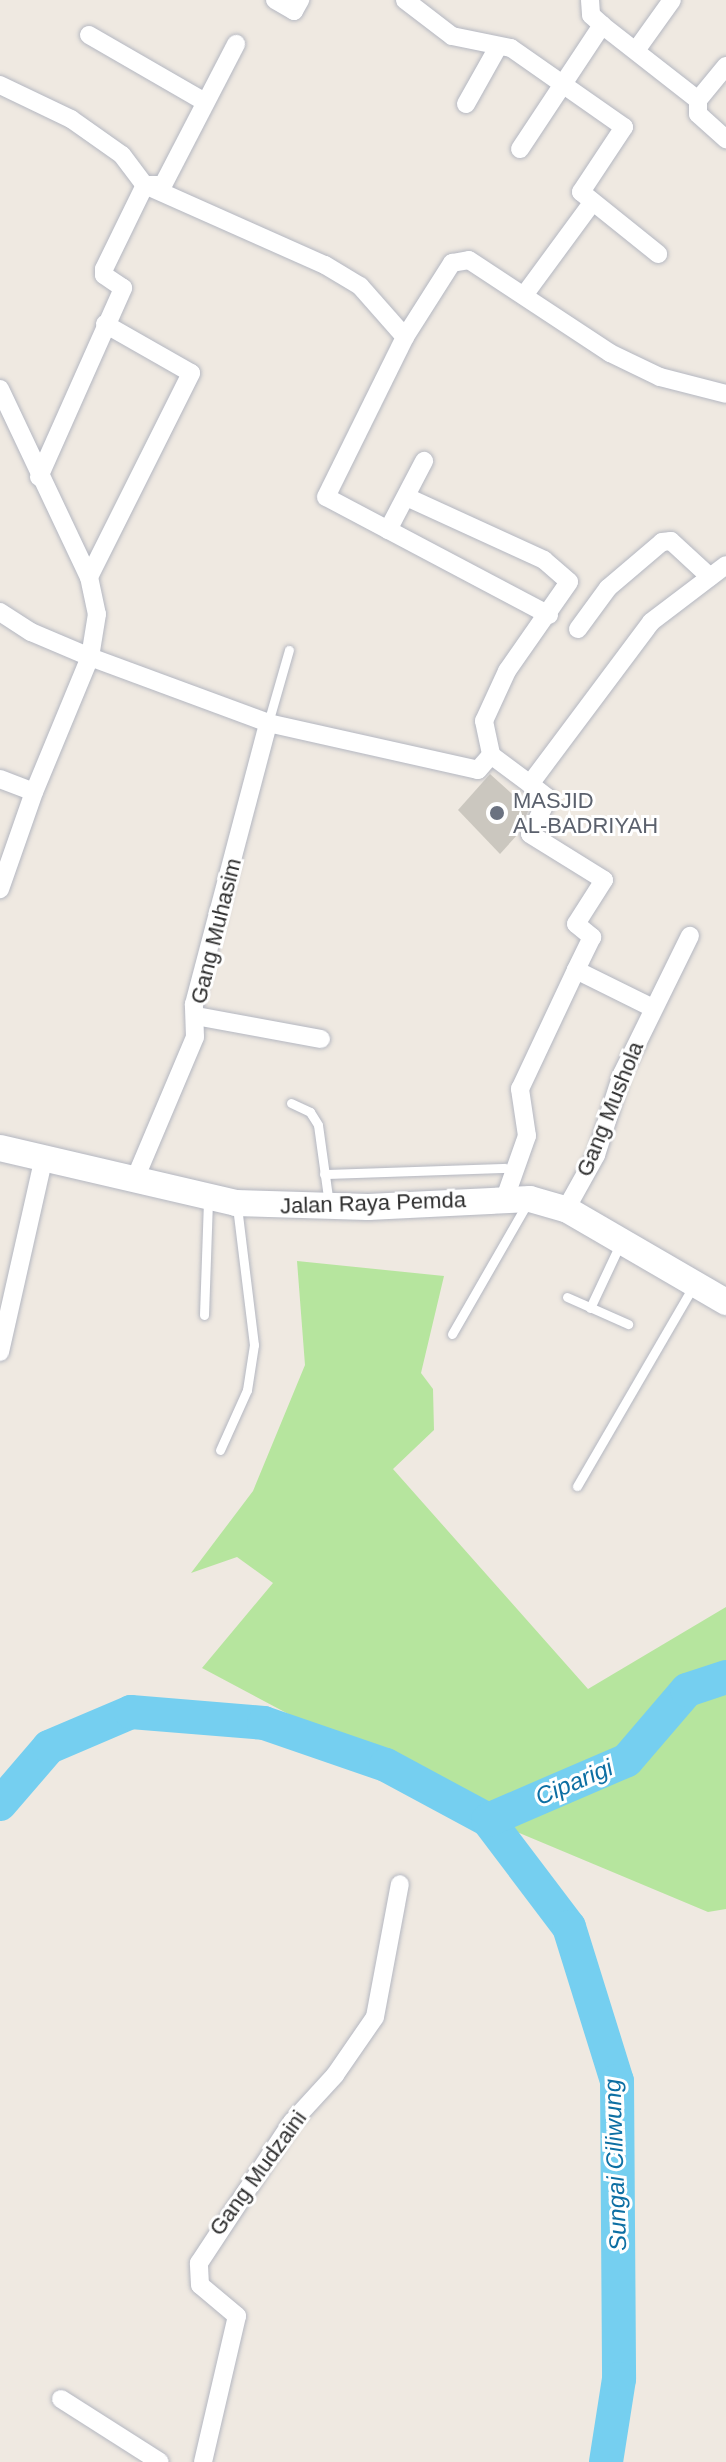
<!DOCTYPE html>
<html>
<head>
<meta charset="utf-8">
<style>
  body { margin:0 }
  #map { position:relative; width:726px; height:2462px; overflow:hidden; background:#efe9e1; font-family:Arial,sans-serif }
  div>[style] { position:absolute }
  .green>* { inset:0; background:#b6e59e }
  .river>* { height:34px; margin:-17px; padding:0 17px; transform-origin:17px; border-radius:17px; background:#75cff0 }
  .building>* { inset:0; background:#cbc7bf }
  .roads { filter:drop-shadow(0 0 2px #b4b7c1) drop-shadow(0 0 2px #b4b7c1) }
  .service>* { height:9px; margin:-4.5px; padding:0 4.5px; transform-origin:4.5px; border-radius:4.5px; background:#fff }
  .minor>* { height:18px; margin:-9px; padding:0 9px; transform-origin:9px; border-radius:9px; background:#fff }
  .secondary>* { height:26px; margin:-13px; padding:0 13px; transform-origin:13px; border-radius:13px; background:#fff }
  .dots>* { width:22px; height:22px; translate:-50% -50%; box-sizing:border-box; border:4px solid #fff; border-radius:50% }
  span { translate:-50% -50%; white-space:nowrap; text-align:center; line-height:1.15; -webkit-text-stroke:6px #fff; paint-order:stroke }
  .worship-label { font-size:22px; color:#5b616d }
  .left { translate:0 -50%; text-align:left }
  .street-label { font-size:22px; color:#2e2e2e }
  .water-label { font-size:24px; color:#0d6fa3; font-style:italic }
</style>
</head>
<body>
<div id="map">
  <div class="green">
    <div style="clip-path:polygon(297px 1261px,444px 1276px,421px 1373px,433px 1389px,434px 1430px,393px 1469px,588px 1689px,726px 1607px,726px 1909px,708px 1912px,488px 1820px,202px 1668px,273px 1583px,237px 1557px,191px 1573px,253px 1491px,305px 1365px)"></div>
  </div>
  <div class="river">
    <div style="left:0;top:1804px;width:75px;rotate:-49.3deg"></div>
    <div style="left:49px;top:1747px;width:89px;rotate:-23.1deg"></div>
    <div style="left:131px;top:1712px;width:133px;rotate:4.7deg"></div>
    <div style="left:264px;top:1723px;width:129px;rotate:19deg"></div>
    <div style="left:386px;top:1765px;width:116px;rotate:28.3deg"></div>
    <div style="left:488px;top:1820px;width:134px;rotate:52.9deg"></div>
    <div style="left:569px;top:1927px;width:161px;rotate:72.7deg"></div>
    <div style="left:617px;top:2081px;width:298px;rotate:89.6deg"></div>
    <div style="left:619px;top:2379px;width:84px;rotate:98.9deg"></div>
    <div style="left:488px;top:1820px;width:151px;rotate:-23.3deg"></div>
    <div style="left:627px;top:1760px;width:92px;rotate:-49.4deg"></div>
    <div style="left:687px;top:1690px;width:41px;rotate:-18.4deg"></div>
  </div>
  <div class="building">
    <div style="clip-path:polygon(490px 774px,529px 809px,518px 834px,500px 854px,458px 810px)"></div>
  </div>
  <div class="roads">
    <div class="service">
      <div style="left:268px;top:723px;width:76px;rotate:-74deg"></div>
      <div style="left:291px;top:1103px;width:21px;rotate:25deg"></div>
      <div style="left:310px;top:1112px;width:15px;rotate:58deg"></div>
      <div style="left:318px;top:1125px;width:80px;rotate:82.1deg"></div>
      <div style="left:324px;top:1174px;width:181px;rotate:-1.9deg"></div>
      <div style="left:567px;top:1297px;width:67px;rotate:23.9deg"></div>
      <div style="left:590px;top:1308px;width:73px;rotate:-64.8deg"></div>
      <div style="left:204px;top:1315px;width:116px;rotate:-88deg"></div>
      <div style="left:452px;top:1334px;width:152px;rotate:-60.1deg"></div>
      <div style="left:220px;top:1450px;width:66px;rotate:-65.8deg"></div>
      <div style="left:247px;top:1390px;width:46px;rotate:-81.2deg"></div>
      <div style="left:254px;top:1345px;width:140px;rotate:-97deg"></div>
      <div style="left:577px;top:1486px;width:230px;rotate:-59.8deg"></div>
    </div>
    <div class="minor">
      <div style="left:275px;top:0;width:22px;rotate:30deg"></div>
      <div style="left:294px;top:11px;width:13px;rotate:-61deg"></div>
      <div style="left:405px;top:0;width:59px;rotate:37.5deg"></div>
      <div style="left:452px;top:36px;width:60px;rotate:11.5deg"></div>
      <div style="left:511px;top:48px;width:138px;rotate:35deg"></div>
      <div style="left:624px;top:127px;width:78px;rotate:123.5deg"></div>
      <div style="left:581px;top:192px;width:99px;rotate:38.8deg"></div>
      <div style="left:590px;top:0;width:15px;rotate:86deg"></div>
      <div style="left:591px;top:15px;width:15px;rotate:42deg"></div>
      <div style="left:602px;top:25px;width:122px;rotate:38deg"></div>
      <div style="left:89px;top:35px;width:134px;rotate:30deg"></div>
      <div style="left:637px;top:49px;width:60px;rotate:-54.5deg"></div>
      <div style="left:726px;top:66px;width:44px;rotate:129.5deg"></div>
      <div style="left:698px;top:100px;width:14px;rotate:90deg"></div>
      <div style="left:698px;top:114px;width:38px;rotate:42deg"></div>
      <div style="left:0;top:85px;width:79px;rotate:25.6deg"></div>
      <div style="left:71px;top:119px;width:62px;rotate:35.2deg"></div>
      <div style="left:122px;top:155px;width:38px;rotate:53deg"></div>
      <div style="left:145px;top:185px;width:197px;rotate:24deg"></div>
      <div style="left:325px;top:265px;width:41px;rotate:31deg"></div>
      <div style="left:360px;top:286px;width:68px;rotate:48.6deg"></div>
      <div style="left:466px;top:104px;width:65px;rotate:-60.7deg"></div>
      <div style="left:520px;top:149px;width:149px;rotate:-56.5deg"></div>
      <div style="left:525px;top:294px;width:112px;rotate:-53.7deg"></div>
      <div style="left:0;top:389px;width:208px;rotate:64.7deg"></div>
      <div style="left:89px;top:577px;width:38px;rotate:78deg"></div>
      <div style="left:97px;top:614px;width:44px;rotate:99.2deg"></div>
      <div style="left:90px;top:657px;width:146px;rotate:112.5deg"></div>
      <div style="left:34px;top:792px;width:103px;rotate:109.3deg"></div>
      <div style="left:39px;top:477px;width:207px;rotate:-66deg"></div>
      <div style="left:123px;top:288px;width:23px;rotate:-146deg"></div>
      <div style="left:104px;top:275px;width:6px;rotate:-90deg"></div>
      <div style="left:104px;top:269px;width:93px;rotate:-64deg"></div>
      <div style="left:145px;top:185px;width:18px"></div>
      <div style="left:163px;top:185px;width:159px;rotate:-62.6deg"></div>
      <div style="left:411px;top:499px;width:146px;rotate:24.6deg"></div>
      <div style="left:544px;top:560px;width:33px;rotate:41deg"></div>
      <div style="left:569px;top:582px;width:108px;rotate:124.9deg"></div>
      <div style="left:507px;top:671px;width:55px;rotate:114.7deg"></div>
      <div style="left:484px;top:721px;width:35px;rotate:78deg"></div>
      <div style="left:491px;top:755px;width:49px;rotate:36.6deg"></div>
      <div style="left:530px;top:784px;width:202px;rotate:-53.2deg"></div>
      <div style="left:651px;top:622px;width:94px;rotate:-37.2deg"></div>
      <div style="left:388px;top:530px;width:78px;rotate:-62.4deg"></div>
      <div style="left:89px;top:577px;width:228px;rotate:-63.4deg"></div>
      <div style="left:191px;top:373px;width:99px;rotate:-150.3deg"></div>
      <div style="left:0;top:612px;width:37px;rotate:33deg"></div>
      <div style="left:31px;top:632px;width:64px;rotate:23deg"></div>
      <div style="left:90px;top:657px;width:190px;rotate:20.3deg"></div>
      <div style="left:268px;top:723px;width:215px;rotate:12.6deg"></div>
      <div style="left:478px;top:770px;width:20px;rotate:-49deg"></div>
      <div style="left:549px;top:615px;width:252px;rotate:-152.1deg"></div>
      <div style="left:326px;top:497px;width:178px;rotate:-63.7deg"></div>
      <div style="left:405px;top:337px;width:88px;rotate:-57.6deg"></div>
      <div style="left:452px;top:263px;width:17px;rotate:-10deg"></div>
      <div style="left:469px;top:260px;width:169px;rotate:33.4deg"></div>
      <div style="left:610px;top:353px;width:55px;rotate:25.6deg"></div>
      <div style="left:660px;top:377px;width:68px;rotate:14.4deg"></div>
      <div style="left:578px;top:629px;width:51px;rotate:-53.8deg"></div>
      <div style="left:608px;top:588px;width:71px;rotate:-40.4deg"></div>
      <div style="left:662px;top:542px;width:9px;rotate:-6deg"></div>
      <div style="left:671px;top:541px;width:53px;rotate:42.7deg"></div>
      <div style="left:0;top:779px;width:36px;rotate:21deg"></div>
      <div style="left:530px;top:784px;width:23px;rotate:38deg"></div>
      <div style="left:548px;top:798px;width:40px;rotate:116.6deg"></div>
      <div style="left:530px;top:834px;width:87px;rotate:31.9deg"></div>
      <div style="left:604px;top:880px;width:52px;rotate:122.5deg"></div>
      <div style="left:576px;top:924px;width:21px;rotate:39deg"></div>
      <div style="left:592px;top:937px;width:37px;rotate:116deg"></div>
      <div style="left:576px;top:970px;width:86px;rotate:26.3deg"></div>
      <div style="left:196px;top:1016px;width:127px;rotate:10.4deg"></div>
      <div style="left:135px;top:1179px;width:154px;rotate:-67.1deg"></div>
      <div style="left:195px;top:1037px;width:33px;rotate:-92deg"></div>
      <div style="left:194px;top:1004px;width:291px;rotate:-75.2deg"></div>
      <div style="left:505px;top:1198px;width:66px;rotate:-70.5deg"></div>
      <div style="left:527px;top:1136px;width:48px;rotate:-98.5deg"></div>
      <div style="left:520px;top:1089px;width:132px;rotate:-64.8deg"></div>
      <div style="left:566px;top:1209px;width:62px;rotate:-60.9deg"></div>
      <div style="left:596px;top:1155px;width:85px;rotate:-72.2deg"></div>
      <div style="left:622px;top:1074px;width:154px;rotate:-63.8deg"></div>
      <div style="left:0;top:1352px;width:200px;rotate:-77.3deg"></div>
      <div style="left:61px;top:2399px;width:117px;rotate:32.5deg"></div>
      <div style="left:203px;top:2462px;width:150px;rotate:-76.9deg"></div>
      <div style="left:237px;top:2316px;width:48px;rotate:-140deg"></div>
      <div style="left:200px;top:2285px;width:22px;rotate:-93deg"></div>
      <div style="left:199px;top:2263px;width:169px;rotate:-56.6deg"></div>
      <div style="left:292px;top:2122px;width:64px;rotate:-47.5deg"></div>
      <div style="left:335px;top:2075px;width:70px;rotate:-55.4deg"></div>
      <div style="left:375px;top:2017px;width:135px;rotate:-79.4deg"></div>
    </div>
    <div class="secondary">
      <div style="left:0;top:1148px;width:242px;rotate:13.1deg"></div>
      <div style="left:236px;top:1203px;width:132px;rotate:1.7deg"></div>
      <div style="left:368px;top:1207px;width:162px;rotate:-2.8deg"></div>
      <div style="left:530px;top:1199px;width:37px;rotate:16deg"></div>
      <div style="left:566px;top:1209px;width:185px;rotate:30.2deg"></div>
    </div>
  </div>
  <div class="dots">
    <div style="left:497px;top:813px;background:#6b7280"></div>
  </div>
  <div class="worship-label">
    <span class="left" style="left:513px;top:813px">MASJID<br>AL-BADRIYAH</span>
  </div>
  <div class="street-label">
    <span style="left:216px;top:931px;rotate:-76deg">Gang Muhasim</span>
    <span style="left:610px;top:1109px;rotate:-68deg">Gang Mushola</span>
    <span style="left:373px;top:1203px;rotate:-2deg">Jalan Raya Pemda</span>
    <span style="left:258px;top:2173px;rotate:-54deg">Gang Mudzaini</span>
  </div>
  <div class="water-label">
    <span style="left:574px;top:1782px;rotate:-23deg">Ciparigi</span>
    <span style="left:615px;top:2165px;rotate:-92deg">Sungai Ciliwung</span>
  </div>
</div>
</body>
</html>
